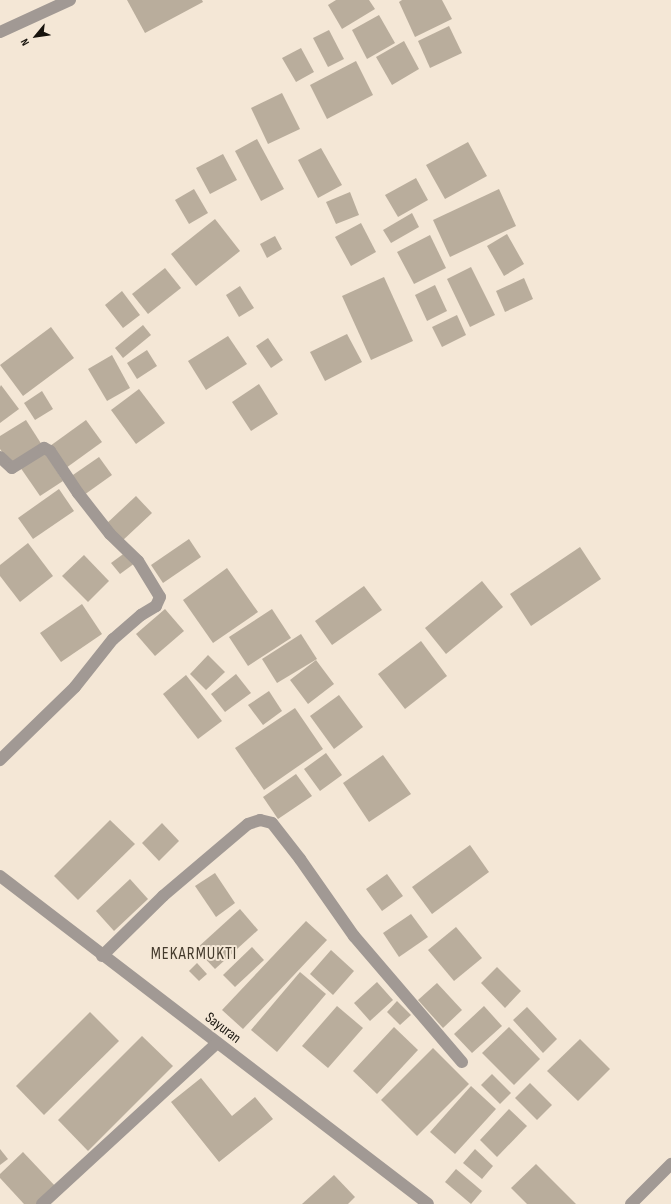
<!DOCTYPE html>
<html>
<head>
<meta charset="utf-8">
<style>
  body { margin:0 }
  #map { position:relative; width:671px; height:1204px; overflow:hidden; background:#f4e7d6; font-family:"Sofia Sans Condensed",sans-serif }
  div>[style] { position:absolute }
  .building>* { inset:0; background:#b9ad9c }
  .lane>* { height:12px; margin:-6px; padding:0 6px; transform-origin:6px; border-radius:6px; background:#a19994 }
  .street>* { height:12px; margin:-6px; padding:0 6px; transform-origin:6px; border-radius:6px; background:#a19994 }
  span { translate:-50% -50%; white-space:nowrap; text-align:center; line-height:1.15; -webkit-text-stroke:4px #f4e7d6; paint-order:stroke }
  .street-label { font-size:15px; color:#17130d }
  .quarter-label { font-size:17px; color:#453b2d; letter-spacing:1px }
  .north { position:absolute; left:16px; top:16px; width:40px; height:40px; -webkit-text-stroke:3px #f4e7d6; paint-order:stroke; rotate:241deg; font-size:11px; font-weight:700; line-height:16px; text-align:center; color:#17130d }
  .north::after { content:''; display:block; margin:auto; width:14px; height:18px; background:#17130d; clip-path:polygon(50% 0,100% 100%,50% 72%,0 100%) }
</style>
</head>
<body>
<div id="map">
  <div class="building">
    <div style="clip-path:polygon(127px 0,202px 0,203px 2px,145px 33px)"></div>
    <div style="clip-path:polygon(336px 0,369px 0,375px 9px,342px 29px,328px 5px)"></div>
    <div style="clip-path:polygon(402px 0,442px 0,452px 19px,415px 37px,399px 2px)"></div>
    <div style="clip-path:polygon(379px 15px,395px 43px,367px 59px,352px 30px)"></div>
    <div style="clip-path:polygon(449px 26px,462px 53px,430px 68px,418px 41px)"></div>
    <div style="clip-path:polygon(329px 30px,344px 59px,328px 67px,313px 38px)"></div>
    <div style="clip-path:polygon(404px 41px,419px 69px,392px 85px,376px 57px)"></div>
    <div style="clip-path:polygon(301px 48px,314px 72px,296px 82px,282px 58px)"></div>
    <div style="clip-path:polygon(356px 61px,373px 95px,327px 119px,310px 85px)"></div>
    <div style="clip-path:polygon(282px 93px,300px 129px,268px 144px,251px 108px)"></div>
    <div style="clip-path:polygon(257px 139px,284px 189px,261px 201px,235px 151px)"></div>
    <div style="clip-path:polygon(468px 142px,487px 176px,445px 199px,426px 165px)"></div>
    <div style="clip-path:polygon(321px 148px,342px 185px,318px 198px,298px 160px)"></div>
    <div style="clip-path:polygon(223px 154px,237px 180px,210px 194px,196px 168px)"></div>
    <div style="clip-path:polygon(416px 178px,428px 200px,398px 217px,385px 195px)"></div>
    <div style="clip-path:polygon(194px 189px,208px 213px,189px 224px,175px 200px)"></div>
    <div style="clip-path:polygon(499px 189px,516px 226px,450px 257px,433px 220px)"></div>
    <div style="clip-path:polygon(350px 192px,359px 215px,336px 224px,326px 202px)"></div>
    <div style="clip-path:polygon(412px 213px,419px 227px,391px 243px,383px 230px)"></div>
    <div style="clip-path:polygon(215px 219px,240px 251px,196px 286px,171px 254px)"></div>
    <div style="clip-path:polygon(361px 223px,376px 252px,351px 266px,335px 237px)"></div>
    <div style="clip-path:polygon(507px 234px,524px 264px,504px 276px,487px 246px)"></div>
    <div style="clip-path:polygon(430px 235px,446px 268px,414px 284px,397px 252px)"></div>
    <div style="clip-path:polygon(275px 236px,282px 249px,267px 258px,260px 244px)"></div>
    <div style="clip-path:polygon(471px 267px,495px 315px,470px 327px,447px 279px)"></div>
    <div style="clip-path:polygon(165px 268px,181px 288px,148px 314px,132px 294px)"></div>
    <div style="clip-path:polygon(384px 277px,413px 341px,371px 360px,342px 296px)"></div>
    <div style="clip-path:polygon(524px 278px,533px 299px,505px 312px,496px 291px)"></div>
    <div style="clip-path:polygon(435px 285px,447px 311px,427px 321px,415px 295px)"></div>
    <div style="clip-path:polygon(240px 286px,254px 308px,239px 317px,226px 295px)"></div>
    <div style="clip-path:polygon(122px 291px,140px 315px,123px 328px,105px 305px)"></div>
    <div style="clip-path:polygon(457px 315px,466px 335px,442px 347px,432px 327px)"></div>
    <div style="clip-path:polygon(143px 325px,151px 335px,123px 358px,115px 348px)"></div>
    <div style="clip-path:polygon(51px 327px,74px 358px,23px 396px,0 365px)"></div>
    <div style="clip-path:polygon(347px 334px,362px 362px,325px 381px,310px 352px)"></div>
    <div style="clip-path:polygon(228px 336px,247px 364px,206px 390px,188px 361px)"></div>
    <div style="clip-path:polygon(268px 338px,283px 360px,271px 368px,256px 346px)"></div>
    <div style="clip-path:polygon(147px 350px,157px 366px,137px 379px,127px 363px)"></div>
    <div style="clip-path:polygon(112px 355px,130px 388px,107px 401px,88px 369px)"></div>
    <div style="clip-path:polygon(259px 384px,278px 414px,251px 431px,232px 402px)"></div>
    <div style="clip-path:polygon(1px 385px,19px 409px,0 423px,0 387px)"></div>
    <div style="clip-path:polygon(139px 389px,165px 423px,136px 444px,111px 410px)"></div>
    <div style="clip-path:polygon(42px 391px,53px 409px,35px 420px,24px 403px)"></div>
    <div style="clip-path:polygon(26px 420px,42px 445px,11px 465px,0 449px,0 436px)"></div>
    <div style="clip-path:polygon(86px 420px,102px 442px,66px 468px,50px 446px)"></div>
    <div style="clip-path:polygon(44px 451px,63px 481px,40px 496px,20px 467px)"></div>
    <div style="clip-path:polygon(99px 457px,112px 475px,84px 495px,70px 477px)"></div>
    <div style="clip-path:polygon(59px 489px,74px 511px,33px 539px,18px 518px)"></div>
    <div style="clip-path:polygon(136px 496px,152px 513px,121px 542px,105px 525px)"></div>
    <div style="clip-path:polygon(189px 539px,201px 557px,163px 583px,151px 565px)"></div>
    <div style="clip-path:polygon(28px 543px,53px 576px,20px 602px,0 576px,0 565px)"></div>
    <div style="clip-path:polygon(580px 547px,601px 579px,531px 626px,510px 594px)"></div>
    <div style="clip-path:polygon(126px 552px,135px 563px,120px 574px,111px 563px)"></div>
    <div style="clip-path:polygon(84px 555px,109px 581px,88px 602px,62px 576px)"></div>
    <div style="clip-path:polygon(227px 568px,258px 612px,213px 643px,183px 600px)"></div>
    <div style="clip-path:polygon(482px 581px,503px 607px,446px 654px,425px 628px)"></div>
    <div style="clip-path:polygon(364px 586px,382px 610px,332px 645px,315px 621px)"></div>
    <div style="clip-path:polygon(82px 604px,102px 634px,61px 662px,40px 633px)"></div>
    <div style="clip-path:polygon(165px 609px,184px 631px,155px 656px,136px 634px)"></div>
    <div style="clip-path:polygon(272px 609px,291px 638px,248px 666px,229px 637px)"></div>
    <div style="clip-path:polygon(301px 634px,317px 659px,277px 683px,262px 659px)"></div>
    <div style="clip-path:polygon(421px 641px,447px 676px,405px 709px,378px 674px)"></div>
    <div style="clip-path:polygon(208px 655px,225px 672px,206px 690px,190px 674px)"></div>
    <div style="clip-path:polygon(316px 660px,334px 684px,308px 704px,290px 680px)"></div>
    <div style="clip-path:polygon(236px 674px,251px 693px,225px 712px,211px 694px)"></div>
    <div style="clip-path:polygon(186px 675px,222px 721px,198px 739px,163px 694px)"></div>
    <div style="clip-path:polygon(269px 691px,282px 711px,263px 725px,248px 705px)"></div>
    <div style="clip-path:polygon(339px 695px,363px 727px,334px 749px,310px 716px)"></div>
    <div style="clip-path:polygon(295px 708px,323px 749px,264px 790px,235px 748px)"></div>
    <div style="clip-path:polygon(326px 753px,342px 775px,320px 791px,304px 769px)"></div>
    <div style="clip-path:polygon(383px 755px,411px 794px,369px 822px,343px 783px)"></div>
    <div style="clip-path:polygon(296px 774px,312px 796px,278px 819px,263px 797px)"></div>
    <div style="clip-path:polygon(110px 820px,135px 844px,78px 900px,54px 876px)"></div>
    <div style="clip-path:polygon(162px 823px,179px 841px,159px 861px,142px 843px)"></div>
    <div style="clip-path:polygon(470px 845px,489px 872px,432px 914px,412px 887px)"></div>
    <div style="clip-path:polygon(215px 873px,235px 903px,216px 917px,195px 886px)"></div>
    <div style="clip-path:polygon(387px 874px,403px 896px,382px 911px,366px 889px)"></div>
    <div style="clip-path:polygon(130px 879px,148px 899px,114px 931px,96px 911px)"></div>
    <div style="clip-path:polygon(240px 909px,258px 930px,215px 969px,196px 949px)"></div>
    <div style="clip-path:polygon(411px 914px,428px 937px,399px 957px,383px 933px)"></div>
    <div style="clip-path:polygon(306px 921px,327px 940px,243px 1029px,222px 1010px)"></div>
    <div style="clip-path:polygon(456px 927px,482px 958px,454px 981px,428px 950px)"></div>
    <div style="clip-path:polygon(252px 947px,264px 960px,235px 987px,223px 975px)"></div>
    <div style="clip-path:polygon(331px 950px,354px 971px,333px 995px,310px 974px)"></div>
    <div style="clip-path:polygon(197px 963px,207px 974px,199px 981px,189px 971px)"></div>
    <div style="clip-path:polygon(497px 967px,521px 991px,505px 1008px,481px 983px)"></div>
    <div style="clip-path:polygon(300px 972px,326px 994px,277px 1052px,251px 1030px)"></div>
    <div style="clip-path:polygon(377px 982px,393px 1000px,370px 1021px,354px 1003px)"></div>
    <div style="clip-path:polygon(437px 983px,462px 1010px,443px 1028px,418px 1000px)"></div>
    <div style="clip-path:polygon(397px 1001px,411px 1015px,400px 1025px,387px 1012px)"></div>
    <div style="clip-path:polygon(337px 1006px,363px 1028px,328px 1068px,302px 1046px)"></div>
    <div style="clip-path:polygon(484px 1006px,502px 1026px,472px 1053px,454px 1034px)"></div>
    <div style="clip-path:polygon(527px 1007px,557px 1039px,543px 1053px,513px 1020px)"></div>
    <div style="clip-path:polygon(90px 1012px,119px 1041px,44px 1115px,16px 1086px)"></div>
    <div style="clip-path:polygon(394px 1027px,418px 1050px,377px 1094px,353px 1071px)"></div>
    <div style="clip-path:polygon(509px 1027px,540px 1059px,514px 1085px,482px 1053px)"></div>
    <div style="clip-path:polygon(142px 1036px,173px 1066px,88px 1151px,58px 1120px)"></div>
    <div style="clip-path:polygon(580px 1039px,610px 1069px,578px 1101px,547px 1071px)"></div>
    <div style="clip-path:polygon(433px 1048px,469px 1084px,417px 1136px,381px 1100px)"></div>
    <div style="clip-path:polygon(492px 1074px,511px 1093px,500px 1104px,481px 1085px)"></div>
    <div style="clip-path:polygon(201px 1078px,232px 1116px,255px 1097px,273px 1119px,219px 1162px,171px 1102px)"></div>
    <div style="clip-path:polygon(530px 1083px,552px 1105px,537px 1120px,515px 1098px)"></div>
    <div style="clip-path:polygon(471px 1086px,496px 1109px,455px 1154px,430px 1132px)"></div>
    <div style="clip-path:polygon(509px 1109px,527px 1126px,497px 1157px,480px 1140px)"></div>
    <div style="clip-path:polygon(0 1149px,8px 1159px,0 1165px)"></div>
    <div style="clip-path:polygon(475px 1149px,493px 1166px,482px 1179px,463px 1163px)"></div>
    <div style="clip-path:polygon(23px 1152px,57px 1188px,40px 1204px,24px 1204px,0 1178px,0 1174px)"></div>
    <div style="clip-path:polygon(536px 1164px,576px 1204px,527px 1204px,511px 1188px)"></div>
    <div style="clip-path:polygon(456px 1169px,482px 1191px,471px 1204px,445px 1182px)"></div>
    <div style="clip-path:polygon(334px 1175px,355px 1197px,348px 1204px,302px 1204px)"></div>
  </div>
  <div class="lane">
    <div style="left:631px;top:1204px;width:57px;rotate:-45deg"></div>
  </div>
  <div class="street">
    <div style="left:0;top:32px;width:77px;rotate:-24.6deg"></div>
    <div style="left:0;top:457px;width:16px;rotate:43deg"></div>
    <div style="left:12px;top:468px;width:38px;rotate:-32deg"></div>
    <div style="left:44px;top:448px;width:7px;rotate:27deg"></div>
    <div style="left:50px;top:451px;width:50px;rotate:56.3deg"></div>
    <div style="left:78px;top:493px;width:52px;rotate:52deg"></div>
    <div style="left:110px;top:534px;width:39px;rotate:44deg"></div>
    <div style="left:138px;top:561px;width:42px;rotate:58.6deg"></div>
    <div style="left:160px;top:597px;width:10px;rotate:114deg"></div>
    <div style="left:156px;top:606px;width:17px;rotate:149deg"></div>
    <div style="left:141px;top:615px;width:37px;rotate:139deg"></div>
    <div style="left:113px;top:639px;width:61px;rotate:128.4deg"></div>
    <div style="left:75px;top:687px;width:105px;rotate:135.8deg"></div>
    <div style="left:0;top:876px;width:539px;rotate:37.46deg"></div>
    <div style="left:102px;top:956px;width:86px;rotate:-44.5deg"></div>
    <div style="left:163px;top:896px;width:111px;rotate:-40.3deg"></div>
    <div style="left:248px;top:824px;width:13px;rotate:-18deg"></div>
    <div style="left:260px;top:820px;width:12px;rotate:14deg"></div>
    <div style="left:272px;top:823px;width:46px;rotate:52.1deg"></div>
    <div style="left:300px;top:859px;width:94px;rotate:55deg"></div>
    <div style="left:354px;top:936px;width:166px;rotate:49.4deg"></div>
    <div style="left:42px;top:1204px;width:238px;rotate:-42.6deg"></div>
  </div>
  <div class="street-label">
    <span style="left:223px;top:1028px;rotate:37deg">Sayuran</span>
  </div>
  <div class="quarter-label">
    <span style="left:194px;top:955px">MEKARMUKTI</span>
  </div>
  <div class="north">N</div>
</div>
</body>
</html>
